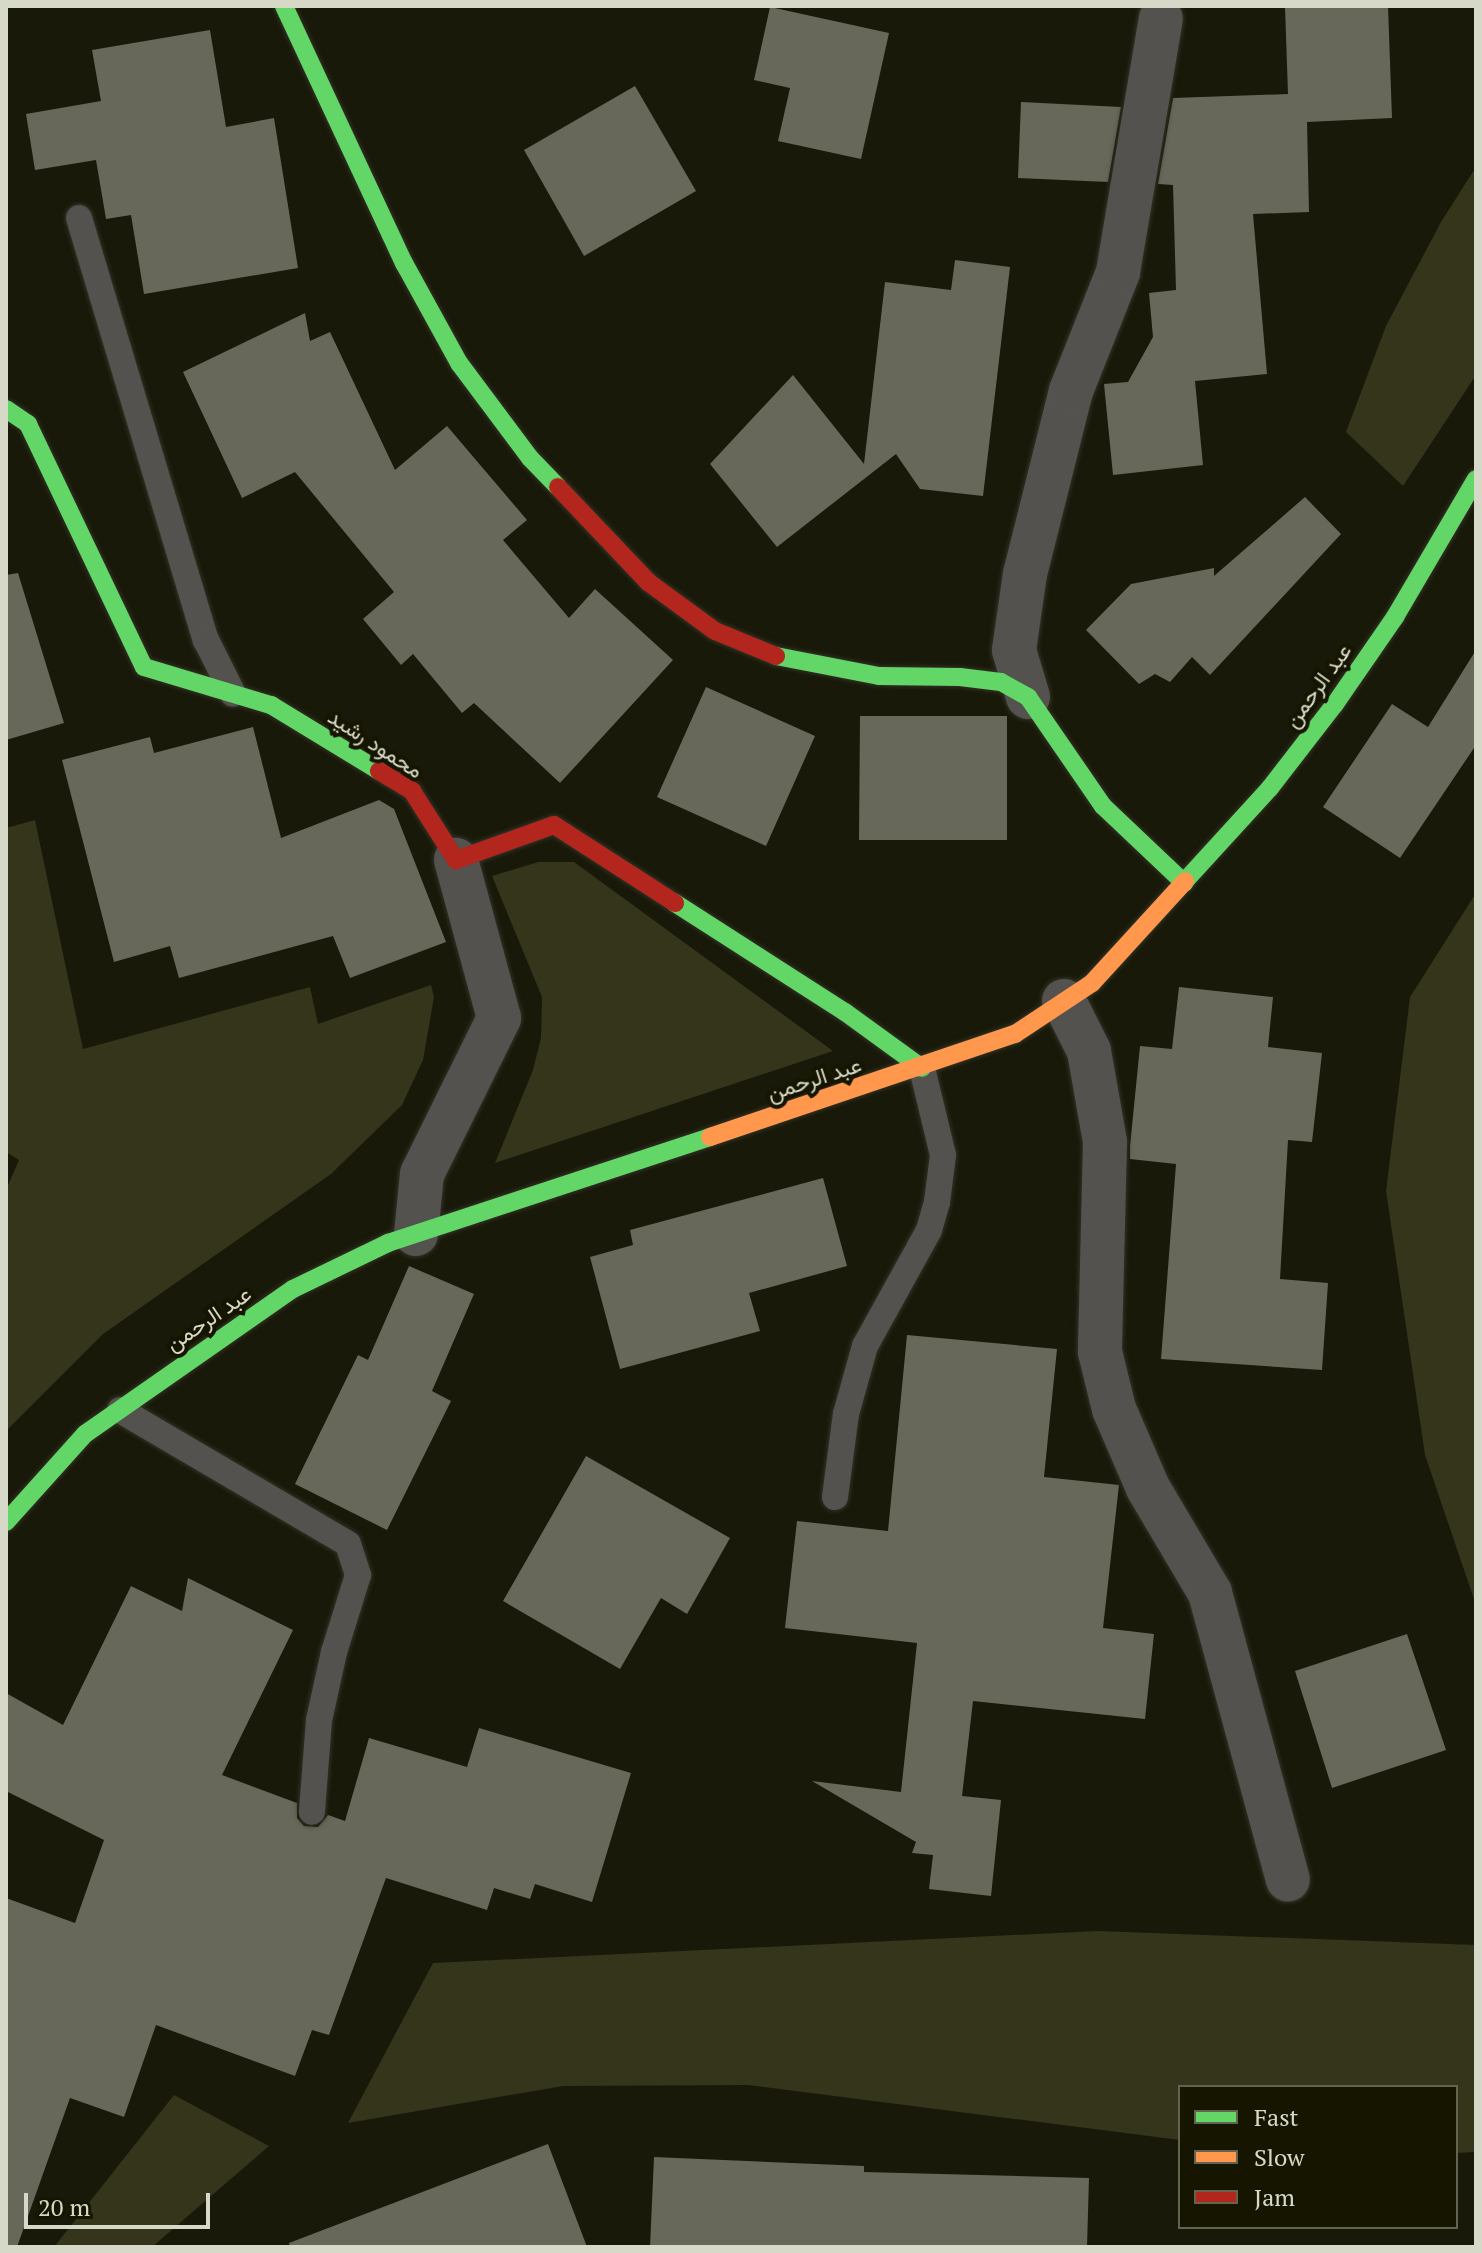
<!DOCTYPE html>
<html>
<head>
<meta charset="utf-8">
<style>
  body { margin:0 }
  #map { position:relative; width:1482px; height:2253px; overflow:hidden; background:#181909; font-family:"PT Serif",Vazirmatn,serif }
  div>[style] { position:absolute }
  .green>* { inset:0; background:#34351a }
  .building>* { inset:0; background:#67685a }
  .roads { filter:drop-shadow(0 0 2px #323225) drop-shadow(0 0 2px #323225) }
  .lane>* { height:26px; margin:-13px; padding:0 13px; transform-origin:13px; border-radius:13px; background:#54524f }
  .street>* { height:44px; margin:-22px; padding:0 22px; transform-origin:22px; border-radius:22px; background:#54524f }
  .fast>* { height:18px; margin:-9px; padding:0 9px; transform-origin:9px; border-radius:9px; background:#63d668 }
  .slow>* { height:18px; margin:-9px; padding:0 9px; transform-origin:9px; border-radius:9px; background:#ff974d }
  .jam>* { height:18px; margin:-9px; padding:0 9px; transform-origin:9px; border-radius:9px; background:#b3261e }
  span { translate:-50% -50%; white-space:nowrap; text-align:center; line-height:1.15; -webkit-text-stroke:8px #151500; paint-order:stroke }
  .street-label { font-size:22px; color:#d7d9c8 }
  .frame { position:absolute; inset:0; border:8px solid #d7d9c8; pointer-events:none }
  .legend { position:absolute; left:1178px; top:2085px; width:280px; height:144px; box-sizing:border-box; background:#151500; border:2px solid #636350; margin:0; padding:10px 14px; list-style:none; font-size:24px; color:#d7d9c8 }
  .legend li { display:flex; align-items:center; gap:16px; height:40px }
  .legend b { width:40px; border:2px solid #636350 }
  .scale { position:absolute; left:24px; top:2193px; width:186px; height:36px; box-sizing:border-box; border:4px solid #d7d9c8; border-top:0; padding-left:10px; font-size:24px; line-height:28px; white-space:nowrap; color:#d7d9c8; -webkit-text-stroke:6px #151500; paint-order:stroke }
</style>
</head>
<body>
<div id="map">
  <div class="green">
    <div style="clip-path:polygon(1476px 167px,1476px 375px,1403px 486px,1346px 432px,1386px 326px,1441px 222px)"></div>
    <div style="clip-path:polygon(35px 820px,83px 1049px,310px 987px,318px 1024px,431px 985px,434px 997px,423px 1060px,402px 1105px,331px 1174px,103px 1334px,6px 1431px,6px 1190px,19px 1160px,6px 1152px,6px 828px)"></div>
    <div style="clip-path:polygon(538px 862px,574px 862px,833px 1051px,495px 1163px,533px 1070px,541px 1038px,542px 997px,492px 876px)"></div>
    <div style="clip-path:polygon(1476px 893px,1476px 1605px,1425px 1455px,1386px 1191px,1410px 997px)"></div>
    <div style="clip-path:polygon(1098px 1931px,1476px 1945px,1476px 2152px,1456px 2153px,1456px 2087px,1180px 2087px,1180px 2140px,748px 2085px,563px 2086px,348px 2123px,433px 1963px)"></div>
    <div style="clip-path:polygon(174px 2095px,269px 2146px,152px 2247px,54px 2247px)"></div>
  </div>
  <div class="building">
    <div style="clip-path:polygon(1388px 6px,1392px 118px,1307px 122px,1309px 212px,1253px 214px,1267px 374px,1195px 381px,1203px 465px,1113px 475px,1104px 384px,1128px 382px,1153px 337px,1149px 293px,1176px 290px,1173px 185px,1158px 184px,1173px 98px,1288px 94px,1285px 7px)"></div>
    <div style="clip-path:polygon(770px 7px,889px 33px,861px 159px,778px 141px,790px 88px,754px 80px)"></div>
    <div style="clip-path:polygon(210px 30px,226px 127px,274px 118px,298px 268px,144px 294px,131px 215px,106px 219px,96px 160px,35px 170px,26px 114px,101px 101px,92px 50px)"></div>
    <div style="clip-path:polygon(635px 86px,696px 191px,584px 256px,524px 150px)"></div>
    <div style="clip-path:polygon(1021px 102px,1121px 107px,1108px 182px,1018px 178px)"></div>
    <div style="clip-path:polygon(955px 260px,1010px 267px,983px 496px,920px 489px,896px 454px,777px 547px,710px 464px,793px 375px,864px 464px,885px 282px,951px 290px)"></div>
    <div style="clip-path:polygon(305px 313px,310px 341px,330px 332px,395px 470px,447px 426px,527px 520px,503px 540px,569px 618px,595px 589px,673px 660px,560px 783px,474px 703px,462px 713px,413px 654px,401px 665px,363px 619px,394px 592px,295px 472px,242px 498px,183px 372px)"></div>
    <div style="clip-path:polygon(1305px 497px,1341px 534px,1210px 675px,1192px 657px,1170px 682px,1155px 674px,1139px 684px,1086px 630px,1131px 584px,1214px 568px,1214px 576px)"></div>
    <div style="clip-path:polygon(18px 573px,64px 723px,6px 740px,6px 575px)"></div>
    <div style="clip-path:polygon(1476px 650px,1476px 745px,1400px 858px,1323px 807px,1392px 704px,1428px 727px)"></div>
    <div style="clip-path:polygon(706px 687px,815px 736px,766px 846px,657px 797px)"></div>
    <div style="clip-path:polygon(860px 716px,1007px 716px,1007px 840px,859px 840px)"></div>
    <div style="clip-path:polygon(253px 727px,281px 838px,379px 800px,394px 809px,446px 942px,350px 978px,333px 936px,179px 978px,170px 946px,114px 962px,62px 760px,150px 737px,154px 753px)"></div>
    <div style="clip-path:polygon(1179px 987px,1273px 997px,1268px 1047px,1322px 1053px,1312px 1142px,1288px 1140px,1280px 1279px,1328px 1283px,1322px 1370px,1161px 1359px,1176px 1164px,1130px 1159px,1130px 1146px,1140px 1046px,1172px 1049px)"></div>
    <div style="clip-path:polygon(823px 1178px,847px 1266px,749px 1293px,760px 1331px,620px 1369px,590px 1257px,633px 1245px,630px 1230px)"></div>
    <div style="clip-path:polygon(409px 1266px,474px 1294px,432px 1391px,451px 1401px,387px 1530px,295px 1484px,358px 1355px,368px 1360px)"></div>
    <div style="clip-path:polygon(907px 1335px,1057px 1349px,1044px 1477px,1119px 1485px,1103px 1628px,1154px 1634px,1145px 1719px,973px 1701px,962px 1796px,1001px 1800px,991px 1896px,929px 1889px,933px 1855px,912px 1853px,916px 1842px,812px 1781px,901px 1792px,917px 1643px,785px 1628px,797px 1521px,888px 1531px)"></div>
    <div style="clip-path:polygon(586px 1456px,730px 1538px,687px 1614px,661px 1598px,620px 1669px,503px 1601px)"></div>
    <div style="clip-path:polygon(188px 1578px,293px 1630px,222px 1775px,297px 1803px,297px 1818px,304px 1826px,318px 1827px,328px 1815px,345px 1821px,369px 1738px,467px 1767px,479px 1728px,631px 1773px,592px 1902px,535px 1884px,530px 1899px,494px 1888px,487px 1910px,386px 1878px,329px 2035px,312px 2030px,295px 2076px,156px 2025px,124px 2117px,70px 2098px,17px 2247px,6px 2247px,6px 1898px,75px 1923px,104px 1840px,6px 1791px,6px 1693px,63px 1725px,131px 1586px,182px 1611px)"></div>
    <div style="clip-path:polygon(1407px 1634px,1446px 1750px,1332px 1788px,1295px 1671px)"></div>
    <div style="clip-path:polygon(548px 2144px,587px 2247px,290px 2247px,289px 2243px)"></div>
    <div style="clip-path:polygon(654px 2157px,864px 2166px,864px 2172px,1089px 2178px,1087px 2247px,650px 2247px)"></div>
  </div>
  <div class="roads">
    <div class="lane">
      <div style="left:79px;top:218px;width:441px;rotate:73.3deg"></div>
      <div style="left:206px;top:640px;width:60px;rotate:63.4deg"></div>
      <div style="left:120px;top:1410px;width:264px;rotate:30.4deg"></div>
      <div style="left:348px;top:1544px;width:33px;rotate:72deg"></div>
      <div style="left:358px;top:1575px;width:81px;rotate:107.3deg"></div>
      <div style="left:334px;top:1652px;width:70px;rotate:102.4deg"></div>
      <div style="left:319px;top:1720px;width:92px;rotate:94.4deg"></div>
      <div style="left:835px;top:1497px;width:84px;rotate:-82.5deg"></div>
      <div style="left:846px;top:1414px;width:71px;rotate:-74.4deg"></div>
      <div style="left:865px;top:1346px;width:132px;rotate:-61.1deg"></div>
      <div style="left:929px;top:1230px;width:29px;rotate:-74deg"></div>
      <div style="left:937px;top:1202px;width:47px;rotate:-82.7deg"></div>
      <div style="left:943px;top:1155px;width:89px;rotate:-103.6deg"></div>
    </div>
    <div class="street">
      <div style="left:1028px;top:697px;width:49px;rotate:-106.6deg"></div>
      <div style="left:1014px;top:650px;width:77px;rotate:-81.8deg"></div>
      <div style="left:1025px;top:574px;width:189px;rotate:-75.9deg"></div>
      <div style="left:1071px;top:391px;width:128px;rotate:-68.4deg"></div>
      <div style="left:1118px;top:272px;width:257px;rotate:-80.4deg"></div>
      <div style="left:1064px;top:1001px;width:56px;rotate:63.4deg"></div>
      <div style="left:1089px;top:1051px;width:92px;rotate:80deg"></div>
      <div style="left:1105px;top:1142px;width:210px;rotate:91.4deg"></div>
      <div style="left:1100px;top:1352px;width:59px;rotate:76.2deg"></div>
      <div style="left:1114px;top:1409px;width:86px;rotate:66.7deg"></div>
      <div style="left:1148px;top:1488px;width:122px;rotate:59.4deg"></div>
      <div style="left:1210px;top:1593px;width:297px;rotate:74.8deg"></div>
      <div style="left:416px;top:1234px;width:60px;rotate:-84.3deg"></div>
      <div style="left:422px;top:1174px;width:174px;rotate:-63.7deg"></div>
      <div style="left:499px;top:1018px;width:164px;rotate:-105.2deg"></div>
    </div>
    <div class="fast">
      <div style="left:284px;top:6px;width:284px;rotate:65deg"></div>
      <div style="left:404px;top:263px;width:114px;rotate:61.2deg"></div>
      <div style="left:459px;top:363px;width:119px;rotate:53.2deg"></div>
      <div style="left:530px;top:458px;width:40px;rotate:46deg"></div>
      <div style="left:6px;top:409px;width:27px;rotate:34deg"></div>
      <div style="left:28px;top:424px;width:269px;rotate:64.5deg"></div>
      <div style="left:144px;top:667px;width:133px;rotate:16.7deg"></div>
      <div style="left:271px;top:705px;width:127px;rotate:31.4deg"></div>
      <div style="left:776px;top:656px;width:105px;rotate:11deg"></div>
      <div style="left:879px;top:676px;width:81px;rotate:0.7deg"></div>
      <div style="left:960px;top:677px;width:41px;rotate:7deg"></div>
      <div style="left:1001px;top:682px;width:31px;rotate:29deg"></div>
      <div style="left:1028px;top:697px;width:132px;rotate:55.5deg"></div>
      <div style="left:1103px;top:806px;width:112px;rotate:43.5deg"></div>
      <div style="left:1185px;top:881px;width:126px;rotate:-47.6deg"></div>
      <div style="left:1270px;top:788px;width:106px;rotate:-52.3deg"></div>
      <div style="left:1335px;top:704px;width:106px;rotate:-55.4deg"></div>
      <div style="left:1395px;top:617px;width:160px;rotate:-59.6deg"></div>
      <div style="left:675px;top:903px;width:202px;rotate:32.7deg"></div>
      <div style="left:845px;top:1012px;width:95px;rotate:36deg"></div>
      <div style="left:6px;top:1522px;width:118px;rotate:-48.1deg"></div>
      <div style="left:85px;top:1434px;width:254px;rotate:-34.9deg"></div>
      <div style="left:293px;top:1289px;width:106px;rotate:-25.8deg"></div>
      <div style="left:388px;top:1243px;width:339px;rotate:-18.2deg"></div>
    </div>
    <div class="slow">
      <div style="left:710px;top:1137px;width:322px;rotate:-18.7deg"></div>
      <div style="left:1015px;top:1034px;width:92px;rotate:-33.5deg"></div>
      <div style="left:1092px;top:983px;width:138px;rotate:-47.6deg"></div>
    </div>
    <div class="jam">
      <div style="left:558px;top:487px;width:131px;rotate:46.5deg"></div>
      <div style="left:648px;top:582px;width:83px;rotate:36.2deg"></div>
      <div style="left:715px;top:631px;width:66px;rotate:22.3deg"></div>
      <div style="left:379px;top:771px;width:39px;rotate:31deg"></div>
      <div style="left:412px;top:791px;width:82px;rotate:57.5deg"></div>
      <div style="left:456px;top:860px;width:104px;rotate:-19.7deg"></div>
      <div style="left:554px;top:825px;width:144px;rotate:32.8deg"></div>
    </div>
  </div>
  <div class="street-label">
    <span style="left:1317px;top:685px;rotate:-54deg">عبد الرحمن</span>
    <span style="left:376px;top:743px;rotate:33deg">محمود رشيد</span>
    <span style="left:814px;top:1078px;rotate:-18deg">عبد الرحمن</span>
    <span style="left:208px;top:1318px;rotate:-34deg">عبد الرحمن</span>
  </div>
  <div class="frame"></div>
  <ul class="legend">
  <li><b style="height:10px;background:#63d668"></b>Fast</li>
  <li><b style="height:10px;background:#ff974d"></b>Slow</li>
  <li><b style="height:10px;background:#b3261e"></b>Jam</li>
  </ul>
  <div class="scale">20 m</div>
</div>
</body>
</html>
